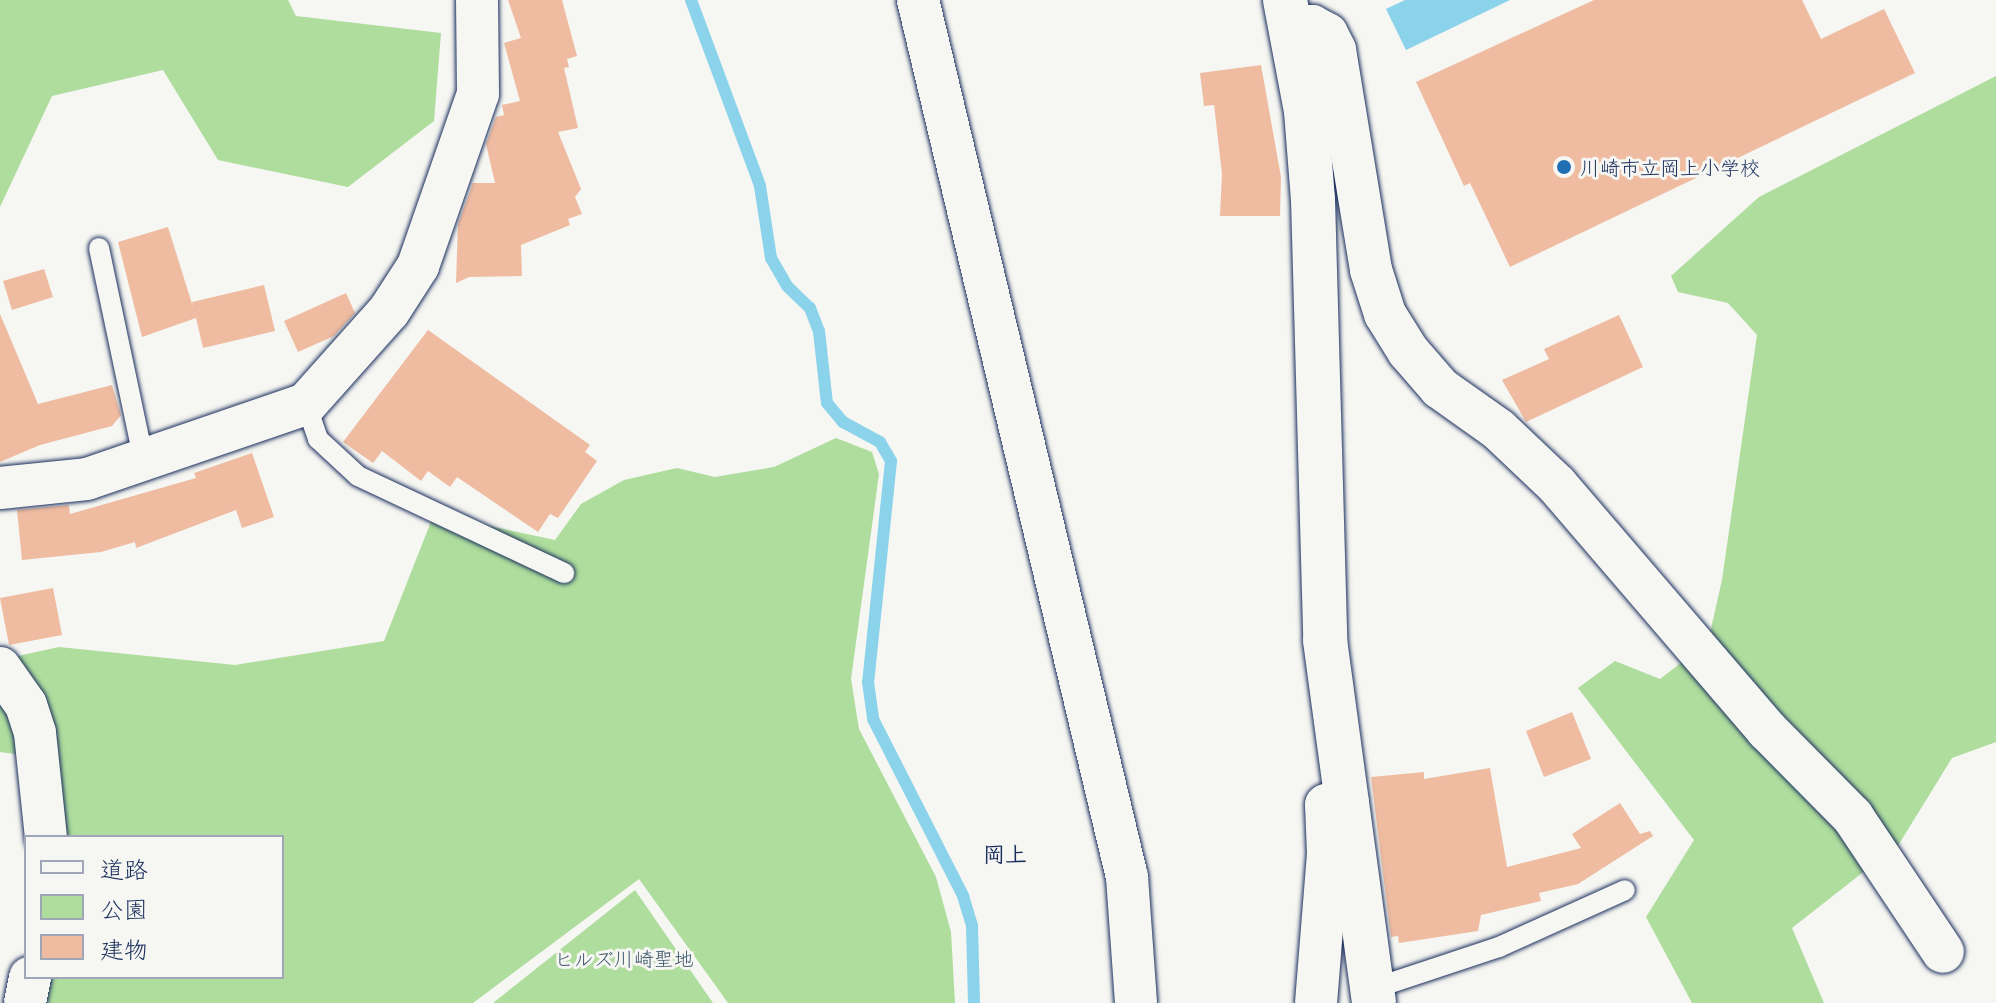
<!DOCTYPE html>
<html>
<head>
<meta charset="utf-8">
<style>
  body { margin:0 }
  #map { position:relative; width:1996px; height:1003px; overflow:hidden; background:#f6f6f2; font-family:Delius,"Klee One",sans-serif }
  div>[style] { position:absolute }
  .green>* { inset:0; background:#aedd9d }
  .water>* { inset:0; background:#8ad3eb }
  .stream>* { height:12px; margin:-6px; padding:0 6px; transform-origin:6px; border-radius:6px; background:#8ad3eb }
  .building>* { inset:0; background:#efbca1 }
  .roads { filter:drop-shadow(0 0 2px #1b2f5e) drop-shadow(0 0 2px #1b2f5e) }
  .service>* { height:20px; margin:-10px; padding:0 10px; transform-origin:10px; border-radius:10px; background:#f6f6f2 }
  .minor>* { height:42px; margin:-21px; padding:0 21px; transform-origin:21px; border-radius:21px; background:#f6f6f2 }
  .tertiary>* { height:44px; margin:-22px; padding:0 22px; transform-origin:22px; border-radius:22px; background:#f6f6f2 }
  .dots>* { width:22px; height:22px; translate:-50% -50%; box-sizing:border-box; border:4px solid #f6f6f2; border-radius:50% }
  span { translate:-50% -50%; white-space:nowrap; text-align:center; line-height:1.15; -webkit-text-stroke:6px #f6f6f2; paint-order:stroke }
  .poi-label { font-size:20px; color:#1b2f5e }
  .left { translate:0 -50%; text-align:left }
  .park-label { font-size:20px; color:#405a6e }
  .neighbourhood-label { font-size:22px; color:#1b2f5e; font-weight:700 }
  .legend { position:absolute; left:24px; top:835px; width:260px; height:144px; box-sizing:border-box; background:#f6f6f2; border:2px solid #9ea6b7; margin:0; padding:10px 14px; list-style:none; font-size:24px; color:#1b2f5e }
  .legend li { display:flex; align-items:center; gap:16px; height:40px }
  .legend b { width:40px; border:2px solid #9ea6b7 }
</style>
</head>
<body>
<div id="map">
  <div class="green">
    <div style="clip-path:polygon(0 0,288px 0,296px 16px,441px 33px,434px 121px,348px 187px,218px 160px,163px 70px,52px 96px,0 207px)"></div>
    <div style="clip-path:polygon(1996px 76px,1996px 742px,1952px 758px,1899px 844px,1792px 928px,1824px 1003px,1692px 1003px,1646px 917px,1694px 840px,1578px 688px,1615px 661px,1660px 679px,1708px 642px,1722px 580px,1757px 335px,1728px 303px,1678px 292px,1671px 276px,1759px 197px)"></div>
    <div style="clip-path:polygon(836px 438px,872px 452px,879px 474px,851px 679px,859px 729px,936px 877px,951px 932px,955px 1003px,728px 1003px,639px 879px,473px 1003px,41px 1003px,45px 977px,282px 977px,282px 837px,51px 837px,52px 759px,0 752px,0 660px,59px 647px,235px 665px,384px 641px,434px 514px,555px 540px,581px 504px,624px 480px,677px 468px,715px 477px,774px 467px)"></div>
    <div style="clip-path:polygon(635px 890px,713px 1003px,493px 1003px)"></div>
  </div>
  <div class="water">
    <div style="clip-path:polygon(1405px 0,1510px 0,1406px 50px,1386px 9px)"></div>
  </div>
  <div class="stream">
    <div style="left:691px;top:0;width:198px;rotate:69.6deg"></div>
    <div style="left:760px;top:186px;width:73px;rotate:81.3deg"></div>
    <div style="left:771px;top:258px;width:32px;rotate:60deg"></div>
    <div style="left:787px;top:286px;width:32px;rotate:44deg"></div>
    <div style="left:810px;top:308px;width:25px;rotate:69deg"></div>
    <div style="left:819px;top:331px;width:72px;rotate:83.7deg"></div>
    <div style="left:827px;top:403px;width:25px;rotate:50deg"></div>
    <div style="left:843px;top:422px;width:42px;rotate:28.4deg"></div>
    <div style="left:880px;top:442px;width:22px;rotate:60deg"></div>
    <div style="left:891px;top:461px;width:222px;rotate:95.9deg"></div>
    <div style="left:868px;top:682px;width:37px;rotate:82deg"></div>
    <div style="left:873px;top:719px;width:199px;rotate:63deg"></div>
    <div style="left:963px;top:896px;width:31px;rotate:73deg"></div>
    <div style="left:972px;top:926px;width:77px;rotate:88.5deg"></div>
  </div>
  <div class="building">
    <div style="clip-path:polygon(508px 0,562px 0,577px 56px,567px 59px,569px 67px,564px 68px,578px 128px,558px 132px,581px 189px,575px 197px,582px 214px,568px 219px,570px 225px,521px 245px,522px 276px,469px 277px,456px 283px,458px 224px,473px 183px,495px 183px,486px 144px,496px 117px,504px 115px,502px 105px,520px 101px,504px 43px,521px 38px)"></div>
    <div style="clip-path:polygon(1594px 0,1802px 0,1821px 39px,1884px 9px,1915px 73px,1510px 267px,1470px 183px,1464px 186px,1416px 82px)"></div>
    <div style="clip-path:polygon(1261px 65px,1281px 177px,1280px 216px,1220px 216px,1222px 174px,1214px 105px,1204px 106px,1200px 73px)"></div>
    <div style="clip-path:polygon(168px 227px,193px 307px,192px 302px,264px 285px,275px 331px,203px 348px,196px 318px,142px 337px,118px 242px)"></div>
    <div style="clip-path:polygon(44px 269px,53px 297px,12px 310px,3px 281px)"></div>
    <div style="clip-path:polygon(346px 293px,355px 313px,334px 336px,298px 352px,284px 321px)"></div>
    <div style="clip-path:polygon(0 314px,38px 404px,112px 385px,121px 415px,112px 426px,40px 445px,0 462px)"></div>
    <div style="clip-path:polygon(1619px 315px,1643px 367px,1526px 422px,1502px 380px,1549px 359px,1544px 349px)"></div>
    <div style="clip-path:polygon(428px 330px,590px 445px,585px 452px,597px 461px,558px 518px,550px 514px,538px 532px,457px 477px,450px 487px,428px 471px,421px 481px,382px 451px,373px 463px,343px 442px)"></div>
    <div style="clip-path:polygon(252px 453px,274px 517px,242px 528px,236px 510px,136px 548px,135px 542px,101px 552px,22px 560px,17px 510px,69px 505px,70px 514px,196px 478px,194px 473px)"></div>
    <div style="clip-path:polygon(53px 588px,62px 635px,9px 645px,0 598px)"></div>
    <div style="clip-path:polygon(1572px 712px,1591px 759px,1544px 777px,1526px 731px)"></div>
    <div style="clip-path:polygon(1490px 768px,1507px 867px,1581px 848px,1572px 834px,1620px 803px,1640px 834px,1650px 831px,1653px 836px,1578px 884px,1539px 893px,1541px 901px,1481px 915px,1478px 931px,1399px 943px,1398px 936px,1391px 937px,1371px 777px,1424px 772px,1424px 779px)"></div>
  </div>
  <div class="roads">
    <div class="service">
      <div style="left:99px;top:248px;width:219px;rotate:78.1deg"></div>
      <div style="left:306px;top:404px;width:37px;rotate:71deg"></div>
      <div style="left:318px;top:439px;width:54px;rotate:42.8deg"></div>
      <div style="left:358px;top:476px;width:228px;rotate:25.2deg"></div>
      <div style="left:1372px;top:989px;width:134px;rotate:-18.3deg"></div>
      <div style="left:1499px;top:947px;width:138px;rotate:-24.3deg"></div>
    </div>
    <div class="minor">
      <div style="left:918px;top:0;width:902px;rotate:76.6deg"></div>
      <div style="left:1127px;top:877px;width:126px;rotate:85.9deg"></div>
      <div style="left:1291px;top:27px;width:21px;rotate:-3deg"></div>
      <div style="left:1312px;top:26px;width:17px;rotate:28deg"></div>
      <div style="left:1327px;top:34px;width:18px;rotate:63deg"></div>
      <div style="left:1335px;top:50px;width:223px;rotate:80.7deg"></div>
      <div style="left:1371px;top:270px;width:46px;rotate:72.3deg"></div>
      <div style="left:1385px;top:314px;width:44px;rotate:58.1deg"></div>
      <div style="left:1408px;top:351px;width:49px;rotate:49.1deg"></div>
      <div style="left:1440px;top:388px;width:72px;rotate:35.4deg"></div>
      <div style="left:1499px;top:430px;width:80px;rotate:43.5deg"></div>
      <div style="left:1557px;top:485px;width:323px;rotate:49.4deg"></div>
      <div style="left:1767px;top:730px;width:122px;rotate:45.3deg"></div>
      <div style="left:1853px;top:817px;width:162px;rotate:56.3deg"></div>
      <div style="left:0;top:488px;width:87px;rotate:-5.9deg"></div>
      <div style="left:87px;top:479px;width:231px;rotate:-18.9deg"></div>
      <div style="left:306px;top:404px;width:125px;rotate:-48.3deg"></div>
      <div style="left:389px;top:311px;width:54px;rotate:-57.2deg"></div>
      <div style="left:418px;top:266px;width:182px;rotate:-70.8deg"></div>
      <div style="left:478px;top:94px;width:94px;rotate:-90.6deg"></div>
      <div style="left:0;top:668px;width:45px;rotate:54.9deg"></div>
      <div style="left:26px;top:705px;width:29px;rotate:72deg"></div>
      <div style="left:35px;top:733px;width:105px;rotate:84deg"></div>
      <div style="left:25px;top:1003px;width:26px;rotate:-79deg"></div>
      <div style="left:1316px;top:1003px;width:149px;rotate:-85.4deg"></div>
      <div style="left:1328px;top:854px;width:49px;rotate:-92.3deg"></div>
      <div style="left:1326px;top:805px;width:22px;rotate:-8deg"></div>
    </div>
    <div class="tertiary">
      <div style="left:1285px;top:0;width:113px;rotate:79.3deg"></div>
      <div style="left:1306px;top:111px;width:88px;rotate:85.5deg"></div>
      <div style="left:1313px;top:199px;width:441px;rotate:88.4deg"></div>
      <div style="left:1325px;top:640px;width:366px;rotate:82.3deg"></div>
    </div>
  </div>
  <div class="dots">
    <div style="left:1564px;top:167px;background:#1f6fb2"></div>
  </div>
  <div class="poi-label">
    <span class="left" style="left:1580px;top:167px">川崎市立岡上小学校</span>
  </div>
  <div class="park-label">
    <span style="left:624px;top:958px">ヒルズ川崎聖地</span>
  </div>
  <div class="neighbourhood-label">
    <span style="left:1005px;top:855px">岡上</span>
  </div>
  <ul class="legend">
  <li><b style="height:10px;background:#f6f6f2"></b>道路</li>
  <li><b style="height:22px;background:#aedd9d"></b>公園</li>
  <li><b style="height:22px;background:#efbca1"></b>建物</li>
  </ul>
</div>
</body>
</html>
